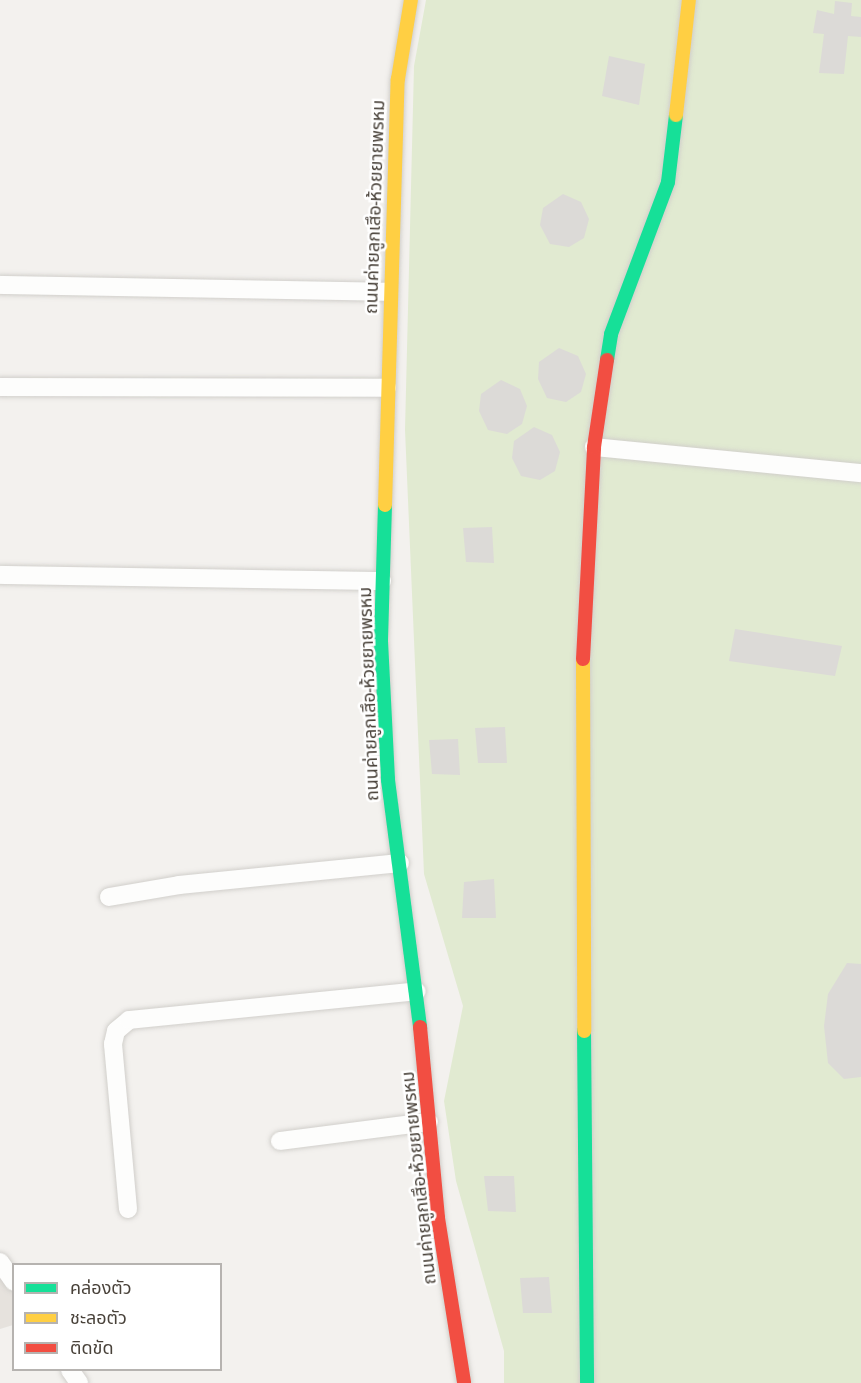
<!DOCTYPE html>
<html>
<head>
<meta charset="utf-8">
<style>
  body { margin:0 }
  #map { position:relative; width:861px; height:1383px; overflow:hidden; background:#f3f1ee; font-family:Jost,"Noto Sans Thai",sans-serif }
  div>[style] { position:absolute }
  .residential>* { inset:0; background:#e6e2dd }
  .green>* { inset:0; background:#e1ead1 }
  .building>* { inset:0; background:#dcdad7 }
  .roads { filter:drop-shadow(0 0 2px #d1cfcb) drop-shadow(0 0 2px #d1cfcb) }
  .street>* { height:18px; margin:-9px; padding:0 9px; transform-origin:9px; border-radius:9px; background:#fdfdfc }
  .fast>* { height:14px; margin:-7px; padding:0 7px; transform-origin:7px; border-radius:7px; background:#16e098 }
  .slow>* { height:14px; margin:-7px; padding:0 7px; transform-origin:7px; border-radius:7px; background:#ffcf43 }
  .jam>* { height:14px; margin:-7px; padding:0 7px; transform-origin:7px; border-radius:7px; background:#f24e42 }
  span { translate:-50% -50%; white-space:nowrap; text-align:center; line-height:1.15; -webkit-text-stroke:5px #fff; paint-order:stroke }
  .street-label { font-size:18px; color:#49423a }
  .legend { position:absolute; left:12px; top:1263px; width:210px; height:108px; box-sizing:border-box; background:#fff; border:2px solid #b6b3b0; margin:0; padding:8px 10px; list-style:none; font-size:18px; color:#49423a }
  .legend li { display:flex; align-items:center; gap:12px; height:30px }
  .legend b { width:30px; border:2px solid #b6b3b0 }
</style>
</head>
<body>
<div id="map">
  <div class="residential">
    <div style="clip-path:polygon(0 1269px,14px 1288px,13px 1325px,0 1329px)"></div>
  </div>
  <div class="green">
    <div style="clip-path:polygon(426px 0,861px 0,861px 1383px,504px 1383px,504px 1351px,456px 1181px,444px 1101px,463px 1006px,424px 874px,405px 430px,414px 66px)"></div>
  </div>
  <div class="building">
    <div style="clip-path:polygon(835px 1px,852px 3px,851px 16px,861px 17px,861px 37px,848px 36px,844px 74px,819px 73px,824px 34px,813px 33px,817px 10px,834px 14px)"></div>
    <div style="clip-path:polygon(609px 56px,645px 64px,639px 105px,602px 96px)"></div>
    <div style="clip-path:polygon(563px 194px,581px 202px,589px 219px,584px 238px,569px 247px,550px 244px,540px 225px,543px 208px)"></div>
    <div style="clip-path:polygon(559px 348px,578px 356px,586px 374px,581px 392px,566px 402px,547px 398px,538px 379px,539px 362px)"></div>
    <div style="clip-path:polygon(501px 380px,520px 389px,527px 406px,522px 424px,507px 434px,488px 430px,479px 411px,481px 394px)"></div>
    <div style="clip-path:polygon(534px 427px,552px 435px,560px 452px,555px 471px,540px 480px,521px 476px,512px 458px,514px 441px)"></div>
    <div style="clip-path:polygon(492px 527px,494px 563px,466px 562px,463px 528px)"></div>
    <div style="clip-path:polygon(735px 629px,842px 646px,835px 676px,729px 661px)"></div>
    <div style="clip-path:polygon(505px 727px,507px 763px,478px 763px,475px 728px)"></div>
    <div style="clip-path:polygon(458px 739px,460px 775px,432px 774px,429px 740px)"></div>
    <div style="clip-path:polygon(494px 879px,496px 918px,462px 918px,464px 882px)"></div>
    <div style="clip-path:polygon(847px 963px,861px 964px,861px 1077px,844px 1079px,828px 1063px,824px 1026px,828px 994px)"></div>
    <div style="clip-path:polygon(484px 1176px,514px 1176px,516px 1212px,488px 1211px)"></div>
    <div style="clip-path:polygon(549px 1277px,552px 1313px,523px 1313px,520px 1278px)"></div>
  </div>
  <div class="roads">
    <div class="street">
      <div style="left:0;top:285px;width:389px;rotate:1deg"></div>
      <div style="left:0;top:387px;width:387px;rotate:0.1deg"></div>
      <div style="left:594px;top:447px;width:268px;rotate:5.6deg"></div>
      <div style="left:0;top:575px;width:382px;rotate:0.9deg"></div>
      <div style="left:109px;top:897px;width:71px;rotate:-9.7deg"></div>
      <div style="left:179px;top:885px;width:222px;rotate:-5.7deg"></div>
      <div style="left:280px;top:1141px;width:150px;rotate:-7.3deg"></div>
      <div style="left:128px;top:1209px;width:166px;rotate:-95.2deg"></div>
      <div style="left:113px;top:1044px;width:13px;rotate:-77deg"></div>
      <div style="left:116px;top:1031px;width:17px;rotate:-40deg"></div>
      <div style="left:129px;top:1020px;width:289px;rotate:-5.7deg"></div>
      <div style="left:0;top:1262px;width:24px;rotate:55deg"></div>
      <div style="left:70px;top:1370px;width:16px;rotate:55deg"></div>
    </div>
    <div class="fast">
      <div style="left:607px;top:360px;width:26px;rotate:-81deg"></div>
      <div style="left:611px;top:334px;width:162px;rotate:-69.4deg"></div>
      <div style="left:668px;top:182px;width:67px;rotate:-83.2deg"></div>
      <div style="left:385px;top:505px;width:136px;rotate:91.7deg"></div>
      <div style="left:381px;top:641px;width:139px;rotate:87.1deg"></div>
      <div style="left:388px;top:780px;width:249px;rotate:82.6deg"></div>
      <div style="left:584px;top:1031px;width:352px;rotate:89.5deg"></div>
    </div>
    <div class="slow">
      <div style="left:676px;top:115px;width:116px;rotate:-83.6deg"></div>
      <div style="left:385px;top:505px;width:426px;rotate:-88.3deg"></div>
      <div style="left:398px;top:79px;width:80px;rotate:-80.7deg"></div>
      <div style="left:583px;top:659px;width:372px;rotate:89.8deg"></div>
    </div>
    <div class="jam">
      <div style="left:583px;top:659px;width:212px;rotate:-87deg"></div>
      <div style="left:594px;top:447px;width:88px;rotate:-81.5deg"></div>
      <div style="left:420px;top:1027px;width:192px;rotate:84.6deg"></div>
      <div style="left:438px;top:1218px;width:167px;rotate:81deg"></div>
    </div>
  </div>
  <div class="street-label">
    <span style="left:375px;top:207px;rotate:-88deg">ถนนค่ายลูกเสึอ-ห้วยยายพรหม</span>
    <span style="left:369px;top:694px;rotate:-92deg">ถนนค่ายลูกเสึอ-ห้วยยายพรหม</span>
    <span style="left:419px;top:1178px;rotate:-96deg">ถนนค่ายลูกเสึอ-ห้วยยายพรหม</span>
  </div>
  <ul class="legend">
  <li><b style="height:8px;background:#16e098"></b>คล่องตัว</li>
  <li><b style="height:8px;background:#ffcf43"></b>ชะลอตัว</li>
  <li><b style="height:8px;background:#f24e42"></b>ติดขัด</li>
  </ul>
</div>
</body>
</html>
